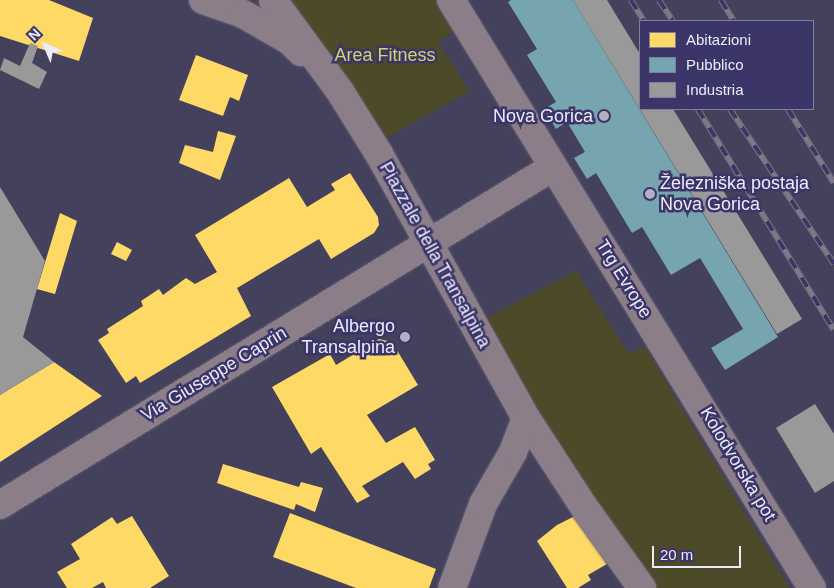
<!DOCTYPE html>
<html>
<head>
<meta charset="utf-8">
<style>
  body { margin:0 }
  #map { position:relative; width:834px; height:588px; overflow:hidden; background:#44415c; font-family:Arial,sans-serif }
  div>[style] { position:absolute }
  .green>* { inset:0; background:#4c4a28 }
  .homes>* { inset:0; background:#ffd966 }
  .public>* { inset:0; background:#76a5af }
  .industry>* { inset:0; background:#999 }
  .roads { filter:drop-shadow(0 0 1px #605f73) drop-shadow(0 0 1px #605f73) }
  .street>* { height:28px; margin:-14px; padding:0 14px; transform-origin:14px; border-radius:14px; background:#8c7e89 }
  .rail>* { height:5.5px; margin-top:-2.75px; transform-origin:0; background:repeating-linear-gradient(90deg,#3b3568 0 11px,#807887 0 22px); box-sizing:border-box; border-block:1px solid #807887 }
  .dots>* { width:14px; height:14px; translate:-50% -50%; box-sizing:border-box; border:2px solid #3b3568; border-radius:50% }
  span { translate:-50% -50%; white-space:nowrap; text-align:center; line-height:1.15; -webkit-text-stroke:5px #3b3568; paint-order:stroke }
  .park-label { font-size:18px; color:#d6d271 }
  .poi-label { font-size:18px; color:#ebebfe }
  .right { translate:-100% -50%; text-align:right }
  .left { translate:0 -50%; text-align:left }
  .street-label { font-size:18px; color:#ebebfe }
  .legend { position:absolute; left:639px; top:20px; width:175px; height:90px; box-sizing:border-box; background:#3b3568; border:1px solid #817ea4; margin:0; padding:6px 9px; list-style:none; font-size:15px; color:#ebebfe }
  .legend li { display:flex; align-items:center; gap:10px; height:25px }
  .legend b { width:25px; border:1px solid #817ea4 }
  .north { position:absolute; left:20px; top:20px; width:50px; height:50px; -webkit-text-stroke:4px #3b3568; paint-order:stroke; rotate:315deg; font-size:14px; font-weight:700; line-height:20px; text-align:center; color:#ebebfe }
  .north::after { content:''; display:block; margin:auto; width:18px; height:22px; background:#ebebfe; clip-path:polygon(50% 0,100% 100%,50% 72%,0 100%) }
  .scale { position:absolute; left:652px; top:546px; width:89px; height:22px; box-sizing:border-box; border:2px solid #ebebfe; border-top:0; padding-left:6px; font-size:15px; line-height:18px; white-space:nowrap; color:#ebebfe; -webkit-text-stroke:4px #3b3568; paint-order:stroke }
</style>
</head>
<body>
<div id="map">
  <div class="green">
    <div style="clip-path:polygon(288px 0,443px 0,460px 28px,438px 42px,470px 91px,373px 145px)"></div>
    <div style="clip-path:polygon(576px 271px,629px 353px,645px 347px,790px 588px,651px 588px,478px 322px)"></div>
  </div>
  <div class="homes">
    <div style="clip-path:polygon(0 0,49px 0,93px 18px,79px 61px,0 36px)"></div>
    <div style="clip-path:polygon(196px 55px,248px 75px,239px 101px,230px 97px,223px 116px,179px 100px)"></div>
    <div style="clip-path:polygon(218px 131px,236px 136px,220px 180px,179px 163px,185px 145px,213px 152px)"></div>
    <div style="clip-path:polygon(350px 173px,378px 217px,379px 225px,374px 233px,331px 259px,319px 239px,237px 288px,251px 316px,140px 383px,136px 376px,126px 383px,98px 340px,109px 333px,107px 329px,143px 306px,141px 301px,159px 289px,163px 295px,186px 278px,195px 284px,217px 272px,195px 235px,289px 178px,307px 207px,335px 190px,331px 184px)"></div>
    <div style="clip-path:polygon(60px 213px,77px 221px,55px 294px,37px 289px)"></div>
    <div style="clip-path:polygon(117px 242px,132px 250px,126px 261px,111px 254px)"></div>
    <div style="clip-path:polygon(379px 339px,392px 342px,418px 385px,367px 415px,386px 443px,415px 427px,435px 460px,428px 464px,431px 469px,415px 479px,403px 462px,362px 486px,370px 496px,357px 503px,321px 447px,311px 454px,272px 387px,330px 354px,336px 365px)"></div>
    <div style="clip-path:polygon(54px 362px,102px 396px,0 462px,0 395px)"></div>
    <div style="clip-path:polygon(223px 464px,299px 487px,301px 482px,323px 488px,315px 512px,296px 504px,294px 510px,217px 483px)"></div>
    <div style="clip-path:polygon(290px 513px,436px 569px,429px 588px,356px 588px,273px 557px)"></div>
    <div style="clip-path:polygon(577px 515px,607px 564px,588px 575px,591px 580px,578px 588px,567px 588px,537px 541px,557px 525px)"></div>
    <div style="clip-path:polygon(132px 516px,169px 576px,150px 588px,106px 588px,103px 582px,92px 588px,67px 588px,57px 572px,80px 559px,71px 544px,112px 517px,117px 524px)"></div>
  </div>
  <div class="public">
    <div style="clip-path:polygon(511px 0,573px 0,778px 337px,725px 370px,711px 348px,743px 329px,700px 258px,671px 275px,642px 227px,632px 233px,596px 173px,587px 179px,574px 158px,585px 152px,567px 122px,556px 129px,544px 109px,556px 102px,527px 55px,537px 49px,508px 2px)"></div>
  </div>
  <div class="industry">
    <div style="clip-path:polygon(573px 0,607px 0,640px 54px,640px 109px,673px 109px,802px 319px,777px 334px)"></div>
    <div style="clip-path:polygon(30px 43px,38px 46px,32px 63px,47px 72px,39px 89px,0 70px,4px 58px,20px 66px)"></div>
    <div style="clip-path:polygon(0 187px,45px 261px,23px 337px,54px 362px,0 395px)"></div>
    <div style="clip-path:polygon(815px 404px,834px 434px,834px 481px,815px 493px,776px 428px)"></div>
  </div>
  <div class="roads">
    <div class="street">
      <div style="left:203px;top:0;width:42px;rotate:19.3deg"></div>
      <div style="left:243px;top:14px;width:54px;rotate:29.9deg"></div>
      <div style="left:290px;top:41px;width:16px;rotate:45deg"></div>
      <div style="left:273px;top:0;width:115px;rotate:53.8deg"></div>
      <div style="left:341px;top:93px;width:72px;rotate:58.1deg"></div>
      <div style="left:379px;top:154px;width:302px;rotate:60.9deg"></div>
      <div style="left:526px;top:418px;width:106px;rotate:56.9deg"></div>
      <div style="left:584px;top:507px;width:100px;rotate:54.4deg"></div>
      <div style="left:451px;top:0;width:690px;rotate:58.45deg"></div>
      <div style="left:0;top:505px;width:648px;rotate:-31.43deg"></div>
      <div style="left:452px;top:588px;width:90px;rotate:-69.7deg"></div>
      <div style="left:483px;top:504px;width:60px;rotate:-60deg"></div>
      <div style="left:513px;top:452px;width:36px;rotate:-69deg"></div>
    </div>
  </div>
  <div class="rail">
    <div style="left:631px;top:0;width:25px;rotate:58deg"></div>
    <div style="left:659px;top:0;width:25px;rotate:56deg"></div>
    <div style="left:721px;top:0;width:25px;rotate:58deg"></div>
    <div style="left:698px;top:109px;width:259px;rotate:58.4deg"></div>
    <div style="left:730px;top:109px;width:187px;rotate:56.1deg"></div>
    <div style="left:788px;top:109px;width:87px;rotate:58.1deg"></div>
  </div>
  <div class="dots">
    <div style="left:604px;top:116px;background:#b1b0c5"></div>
    <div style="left:650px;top:194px;background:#b1b0c5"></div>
    <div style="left:405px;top:337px;background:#b1b0c5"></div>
  </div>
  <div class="park-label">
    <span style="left:385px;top:55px">Area Fitness</span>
  </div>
  <div class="poi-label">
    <span class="right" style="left:593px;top:116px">Nova Gorica</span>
    <span class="left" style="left:660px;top:194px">Železniška postaja<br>Nova Gorica</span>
    <span class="right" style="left:395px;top:337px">Albergo<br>Transalpina</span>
  </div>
  <div class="street-label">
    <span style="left:435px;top:255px;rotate:61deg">Piazzale della Transalpina</span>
    <span style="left:624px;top:279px;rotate:58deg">Trg Evrope</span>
    <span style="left:214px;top:374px;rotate:-31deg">Via Giuseppe Caprin</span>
    <span style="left:738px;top:464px;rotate:59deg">Kolodvorska pot</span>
  </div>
  <ul class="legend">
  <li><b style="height:14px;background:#ffd966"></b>Abitazioni</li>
  <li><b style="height:14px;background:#76a5af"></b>Pubblico</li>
  <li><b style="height:14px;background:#999"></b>Industria</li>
  </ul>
  <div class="north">N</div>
  <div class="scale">20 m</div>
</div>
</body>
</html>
